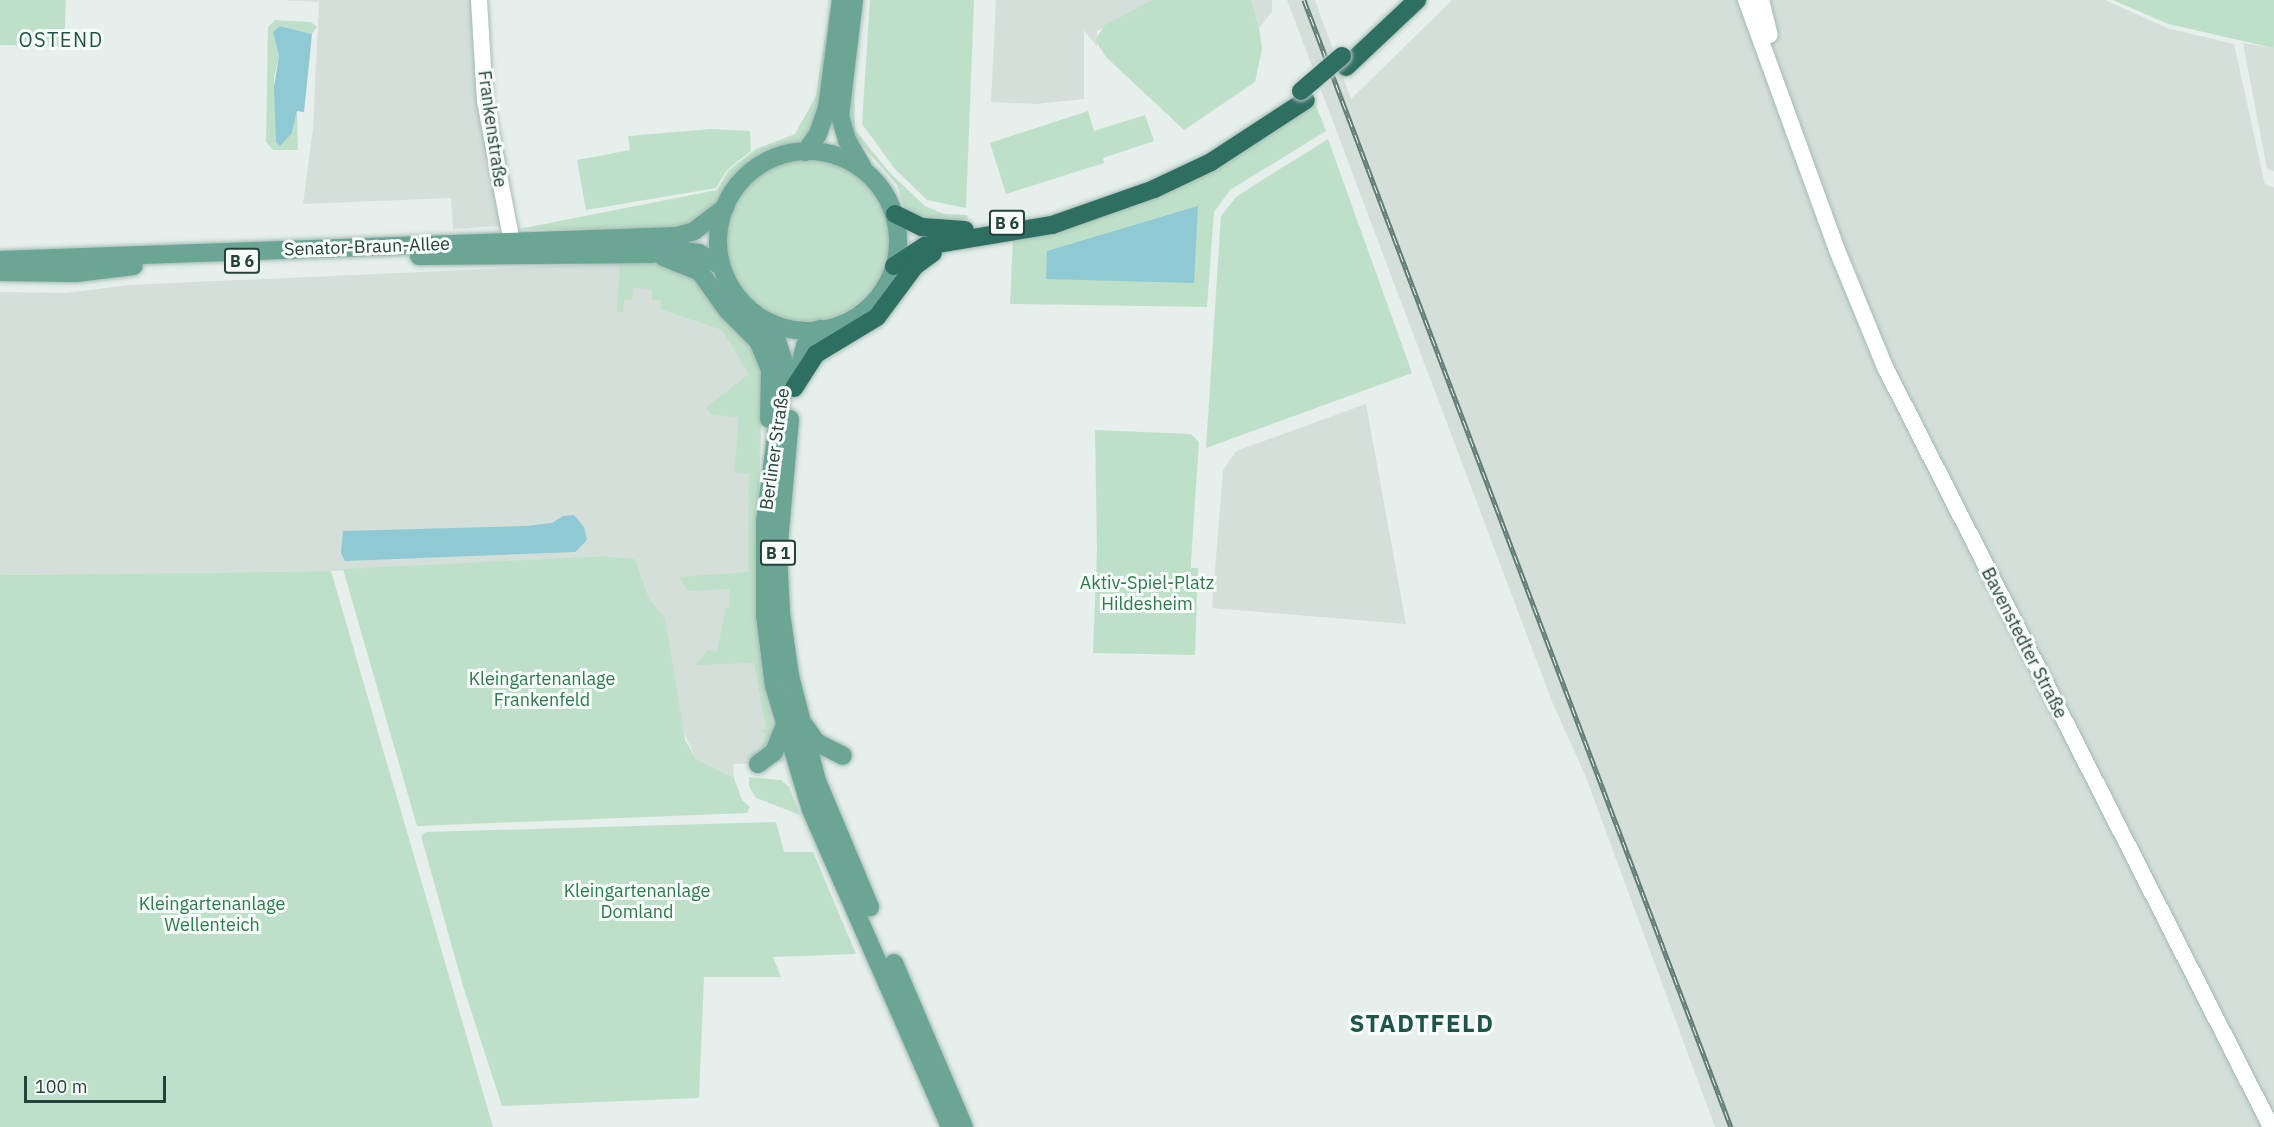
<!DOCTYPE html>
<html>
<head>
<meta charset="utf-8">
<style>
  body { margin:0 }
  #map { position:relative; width:2274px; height:1127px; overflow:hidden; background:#e6efeb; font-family:"IBM Plex Sans",sans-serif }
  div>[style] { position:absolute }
  .built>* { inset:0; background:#d4dfda }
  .green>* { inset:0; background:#bfe0c8 }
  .round { border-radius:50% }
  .water>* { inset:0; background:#8ec9d4 }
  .roads { filter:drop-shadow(0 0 2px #a4bbb3) drop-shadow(0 0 2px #a4bbb3) }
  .secondary>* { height:16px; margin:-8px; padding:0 8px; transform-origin:8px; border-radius:8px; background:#fff }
  .primary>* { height:18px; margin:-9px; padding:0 9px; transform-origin:9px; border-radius:9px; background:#6aa596 }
  .primary>.ring { margin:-9px; padding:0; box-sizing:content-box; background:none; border:18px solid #6aa596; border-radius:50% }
  .highway>* { height:18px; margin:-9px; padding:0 9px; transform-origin:9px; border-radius:9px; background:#2f6f62 }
  .rail>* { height:5px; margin-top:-2.5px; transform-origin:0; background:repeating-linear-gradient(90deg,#f7fbf9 0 9px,#5f7d75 0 18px); box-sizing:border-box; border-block:2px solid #5f7d75 }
  .bridges { filter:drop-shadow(0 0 2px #c2cac8) drop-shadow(0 0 2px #c2cac8) }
  .highway-bridge>* { height:18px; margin:-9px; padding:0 9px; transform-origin:9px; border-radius:9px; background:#2f6f62 }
  span { translate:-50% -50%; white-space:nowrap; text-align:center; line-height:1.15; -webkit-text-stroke:6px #f7fbf9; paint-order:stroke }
  .shield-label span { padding:2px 4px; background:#f7fbf9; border:2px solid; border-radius:4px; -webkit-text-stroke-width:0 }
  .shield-label { font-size:16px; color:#24423a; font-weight:700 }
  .street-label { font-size:18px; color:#24423a }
  .park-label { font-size:18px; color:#2d7a4b }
  .neighbourhood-label { font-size:20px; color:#1f5548; letter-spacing:1.5px }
  .district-label { font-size:24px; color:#1f5548; font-weight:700; letter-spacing:1.5px }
  .scale { position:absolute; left:24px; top:1076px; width:142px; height:27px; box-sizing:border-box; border:3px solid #24423a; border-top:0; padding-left:8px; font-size:18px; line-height:21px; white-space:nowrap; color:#24423a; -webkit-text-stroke:4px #f7fbf9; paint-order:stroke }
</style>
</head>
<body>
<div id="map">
  <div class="built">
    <div style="clip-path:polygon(281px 0,476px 0,482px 114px,500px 226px,453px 229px,451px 198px,303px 204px,313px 128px,319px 2px)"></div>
    <div style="clip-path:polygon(996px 0,1152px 0,1097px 31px,1097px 47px,1084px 30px,1084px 99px,1036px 104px,991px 102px)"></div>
    <div style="clip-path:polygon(1251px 0,1272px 0,1272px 12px,1259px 28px)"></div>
    <div style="clip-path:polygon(1287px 0,1315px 0,1351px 99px,1452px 0,2105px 0,2167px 28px,2234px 44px,2265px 185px,2274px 187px,2274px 1127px,1715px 1127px,1585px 775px,1553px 704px)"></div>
    <div style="clip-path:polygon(2243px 43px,2274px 48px,2274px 171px,2267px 169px)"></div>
    <div style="clip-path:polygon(620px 263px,745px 334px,762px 420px,757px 530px,765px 682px,784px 762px,733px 764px,734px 778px,696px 759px,681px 726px,665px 618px,649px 598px,635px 559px,604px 556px,331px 571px,0 575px,0 292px,66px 293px,129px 285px)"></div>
    <div style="clip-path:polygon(1366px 404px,1406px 624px,1212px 608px,1223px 470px,1236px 451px)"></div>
  </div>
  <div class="green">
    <div style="clip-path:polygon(0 0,66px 0,64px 46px,0 45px)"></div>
    <div style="clip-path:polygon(831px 0,840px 0,827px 92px,806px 138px,763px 156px,735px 178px,714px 209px,695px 225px,674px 230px,519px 229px,717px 190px,728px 171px,756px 149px,795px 134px,816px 96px)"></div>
    <div style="clip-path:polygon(870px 0,974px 0,966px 208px,927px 200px,895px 169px,862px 124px)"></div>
    <div style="clip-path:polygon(1152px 0,1251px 0,1259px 28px,1262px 49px,1255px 82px,1184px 130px,1106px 57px,1095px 40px,1105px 25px)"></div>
    <div style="clip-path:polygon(2113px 0,2274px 0,2274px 48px,2168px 24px)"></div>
    <div style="clip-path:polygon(275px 20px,311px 22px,317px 27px,312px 34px,281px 26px,273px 32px,279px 56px,274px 77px,277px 129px,292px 133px,297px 111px,298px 150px,273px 150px,266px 142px,268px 27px)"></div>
    <div style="clip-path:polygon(847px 83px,854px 85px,855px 130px,890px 173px,925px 206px,944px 214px,967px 215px,968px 219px,942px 222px,906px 212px,897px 185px,849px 130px)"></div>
    <div style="clip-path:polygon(1315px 103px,1326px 131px,1230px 190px,1214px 212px,1207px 307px,1010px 304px,1013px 239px,1162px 195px,1282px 127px)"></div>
    <div style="clip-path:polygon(1088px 111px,1094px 131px,1145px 115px,1154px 141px,1103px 158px,1104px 163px,1006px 194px,990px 143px)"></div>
    <div style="clip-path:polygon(711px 129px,750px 131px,751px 151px,727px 170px,716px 188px,586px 210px,577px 160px,630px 150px,628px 136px)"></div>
    <div style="clip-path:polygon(1328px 139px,1412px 373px,1206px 448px,1221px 216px,1237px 196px)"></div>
    <div class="round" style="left:725px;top:157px;width:164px;height:164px"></div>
    <div style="clip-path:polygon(662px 261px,684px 268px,745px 334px,762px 367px,757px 530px,765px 694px,775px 738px,761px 755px,745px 756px,760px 752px,766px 734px,761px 731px,766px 728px,754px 663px,696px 665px,707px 650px,717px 652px,726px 607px,730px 607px,729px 589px,688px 591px,679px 577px,748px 572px,749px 474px,734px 472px,739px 417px,711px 415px,706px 407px,749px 374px,722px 330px,660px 309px,661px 300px,652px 300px,652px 289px,633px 288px,632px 300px,624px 300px,623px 312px,617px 312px,620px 263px)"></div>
    <div style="clip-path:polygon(1095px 430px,1191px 434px,1199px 442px,1191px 562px,1191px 568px,1198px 568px,1195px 655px,1093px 653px,1097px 551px)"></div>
    <div style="clip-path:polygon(604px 556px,635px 559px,649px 598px,665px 618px,685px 740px,696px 759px,734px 778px,742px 800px,750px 807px,747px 813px,417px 826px,343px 569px)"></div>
    <div style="clip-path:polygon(331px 571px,493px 1127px,0 1127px,0 575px)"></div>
    <div style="clip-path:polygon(749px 777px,781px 780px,789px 787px,800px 815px,756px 798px,749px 786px)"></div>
    <div style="clip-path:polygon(776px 822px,784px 852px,813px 852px,856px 954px,773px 957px,781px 977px,704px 977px,699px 1098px,502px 1106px,463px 986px,421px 836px,426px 832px)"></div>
  </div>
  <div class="water">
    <div style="clip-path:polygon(280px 26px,312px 34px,304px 112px,297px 111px,292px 133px,280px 146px,276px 142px,274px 87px,279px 56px,273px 32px)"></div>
    <div style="clip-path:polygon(1198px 206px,1194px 283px,1046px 279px,1047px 251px)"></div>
    <div style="clip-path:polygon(574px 515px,584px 527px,587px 540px,575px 552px,345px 561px,341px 553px,343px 531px,526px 526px,552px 523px,563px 516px)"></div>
  </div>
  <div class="roads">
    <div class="secondary">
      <div style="left:479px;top:0;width:101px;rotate:86.6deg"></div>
      <div style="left:485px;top:101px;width:155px;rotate:79.2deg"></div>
      <div style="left:1746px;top:0;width:266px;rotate:70deg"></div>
      <div style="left:1837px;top:250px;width:126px;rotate:67.7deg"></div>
      <div style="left:1885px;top:367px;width:852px;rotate:63.07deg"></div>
      <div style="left:1761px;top:0;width:36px;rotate:76deg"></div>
    </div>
    <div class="primary">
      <div style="left:854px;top:0;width:117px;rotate:96.9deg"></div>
      <div style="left:840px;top:116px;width:25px;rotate:74deg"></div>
      <div style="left:847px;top:140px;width:30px;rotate:60deg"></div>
      <div class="ring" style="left:718px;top:151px;width:162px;height:162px"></div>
      <div style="left:805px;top:152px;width:22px;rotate:-54deg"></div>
      <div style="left:818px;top:134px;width:28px;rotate:-71deg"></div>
      <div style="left:827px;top:108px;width:109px;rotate:-82.6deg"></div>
      <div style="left:419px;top:256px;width:231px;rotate:-0.5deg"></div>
      <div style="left:650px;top:254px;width:24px;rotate:-9deg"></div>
      <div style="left:674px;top:250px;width:25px;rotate:7deg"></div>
      <div style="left:699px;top:253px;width:23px;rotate:31deg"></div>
      <div style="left:663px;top:257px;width:40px;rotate:22deg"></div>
      <div style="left:700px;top:272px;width:47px;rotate:54.6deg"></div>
      <div style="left:727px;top:310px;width:44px;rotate:45deg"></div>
      <div style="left:758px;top:341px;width:30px;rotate:67deg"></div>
      <div style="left:770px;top:369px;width:50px;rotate:91.1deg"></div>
      <div style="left:0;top:260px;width:677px;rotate:-2.03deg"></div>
      <div style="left:677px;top:236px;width:18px;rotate:-16deg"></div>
      <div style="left:694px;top:231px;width:39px;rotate:-37deg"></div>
      <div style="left:0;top:272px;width:76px;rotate:0.8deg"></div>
      <div style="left:76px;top:273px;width:58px;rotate:-6.9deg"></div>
      <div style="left:762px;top:321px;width:25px;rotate:53deg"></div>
      <div style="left:777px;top:341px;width:26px;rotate:72deg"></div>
      <div style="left:785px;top:366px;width:158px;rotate:97.3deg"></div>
      <div style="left:765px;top:523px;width:92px;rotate:90deg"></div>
      <div style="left:765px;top:615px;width:72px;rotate:82.8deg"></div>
      <div style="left:774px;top:686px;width:129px;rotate:73.4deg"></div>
      <div style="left:811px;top:810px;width:346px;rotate:66.3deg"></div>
      <div style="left:795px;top:386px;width:41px;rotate:-76deg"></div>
      <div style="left:805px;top:346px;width:23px;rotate:-49deg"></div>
      <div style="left:790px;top:419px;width:135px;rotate:95.1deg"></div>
      <div style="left:778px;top:553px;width:60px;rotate:87.1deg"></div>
      <div style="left:781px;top:613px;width:64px;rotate:81.9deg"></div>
      <div style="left:790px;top:676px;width:108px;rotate:75.6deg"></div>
      <div style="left:817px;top:781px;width:137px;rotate:67.2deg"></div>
      <div style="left:805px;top:726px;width:19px;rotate:55deg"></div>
      <div style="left:816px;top:742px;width:30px;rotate:27deg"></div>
      <div style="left:758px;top:764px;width:20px;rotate:-37deg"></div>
      <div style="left:774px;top:752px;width:27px;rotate:-68deg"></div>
      <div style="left:894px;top:963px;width:178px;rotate:66.9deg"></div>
    </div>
    <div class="highway">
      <div style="left:1346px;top:67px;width:98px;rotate:-43.3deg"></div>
      <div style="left:895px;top:214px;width:30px;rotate:26deg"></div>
      <div style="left:922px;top:227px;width:43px;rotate:4deg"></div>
      <div style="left:894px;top:266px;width:37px;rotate:-33deg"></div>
      <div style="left:925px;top:246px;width:129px;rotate:-9.4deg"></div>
      <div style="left:1052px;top:225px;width:108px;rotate:-19.4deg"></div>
      <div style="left:1154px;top:189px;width:63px;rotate:-25.3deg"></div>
      <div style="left:1211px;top:162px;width:113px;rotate:-33.1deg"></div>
      <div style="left:794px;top:388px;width:40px;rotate:-57.1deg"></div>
      <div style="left:816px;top:354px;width:71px;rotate:-31.2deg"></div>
      <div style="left:877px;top:317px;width:64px;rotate:-53.3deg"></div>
      <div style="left:915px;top:266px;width:22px;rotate:-36deg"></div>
    </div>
  </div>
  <div class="rail">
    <div style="left:1304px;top:0;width:1205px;rotate:69.25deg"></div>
  </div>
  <div class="bridges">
    <div class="highway-bridge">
      <div style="left:1301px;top:91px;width:54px;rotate:-40.5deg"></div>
    </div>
  </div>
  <div class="shield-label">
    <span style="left:1007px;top:223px">B 6</span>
    <span style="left:242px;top:261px">B 6</span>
    <span style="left:778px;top:553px">B 1</span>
  </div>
  <div class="street-label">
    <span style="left:492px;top:129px;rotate:82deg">Frankenstraße</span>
    <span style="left:367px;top:247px;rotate:-2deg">Senator-Braun-Allee</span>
    <span style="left:775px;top:449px;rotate:-82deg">Berliner Straße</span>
    <span style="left:2024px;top:643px;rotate:63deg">Bavenstedter Straße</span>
  </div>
  <div class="park-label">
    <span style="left:1147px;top:594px">Aktiv-Spiel-Platz<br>Hildesheim</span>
    <span style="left:542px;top:690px">Kleingartenanlage<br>Frankenfeld</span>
    <span style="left:637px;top:902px">Kleingartenanlage<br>Domland</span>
    <span style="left:212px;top:915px">Kleingartenanlage<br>Wellenteich</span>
  </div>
  <div class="neighbourhood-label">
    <span style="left:61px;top:39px">OSTEND</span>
  </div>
  <div class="district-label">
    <span style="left:1422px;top:1024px">STADTFELD</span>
  </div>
  <div class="scale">100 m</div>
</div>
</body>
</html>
